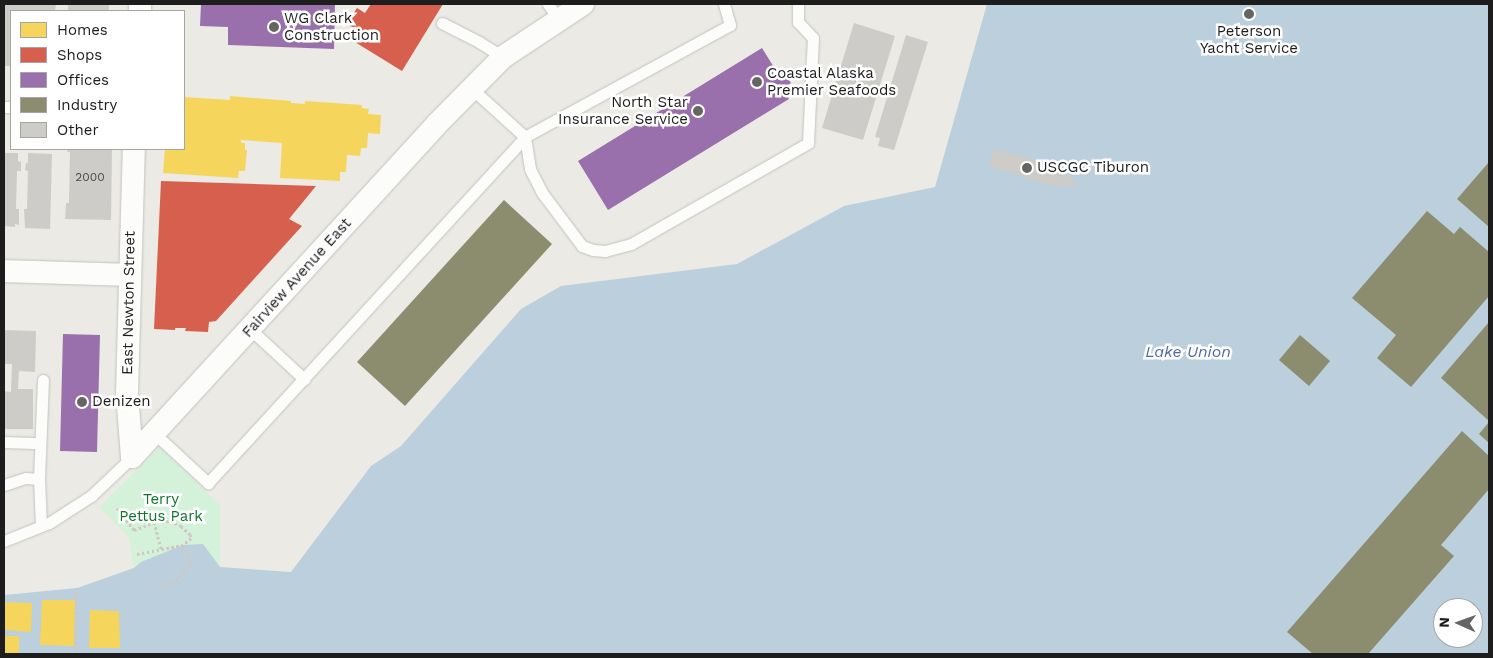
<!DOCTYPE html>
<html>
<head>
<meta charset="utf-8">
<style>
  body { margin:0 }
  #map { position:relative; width:1493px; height:658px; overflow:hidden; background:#ebeae5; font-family:"Work Sans",sans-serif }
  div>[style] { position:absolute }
  .park>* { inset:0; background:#d4f1da }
  .water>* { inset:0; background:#bbcfdd }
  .homes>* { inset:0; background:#f6d55c }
  .shops>* { inset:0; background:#d6604d }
  .offices>* { inset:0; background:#9970ab }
  .industry>* { inset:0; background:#8c8c6e }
  .building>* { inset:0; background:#ceccc8 }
  .path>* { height:3px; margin-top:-1.5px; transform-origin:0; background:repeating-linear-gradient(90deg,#d0c7c3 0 2.5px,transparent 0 5px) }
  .roads { filter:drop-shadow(0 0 1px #c2c2c0) drop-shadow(0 0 1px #c2c2c0) }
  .lane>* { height:11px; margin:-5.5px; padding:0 5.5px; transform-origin:5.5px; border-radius:5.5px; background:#fcfcfb }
  .street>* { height:22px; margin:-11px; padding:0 11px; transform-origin:11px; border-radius:11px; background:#fcfcfb }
  .dots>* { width:14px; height:14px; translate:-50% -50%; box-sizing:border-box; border:2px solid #fff; border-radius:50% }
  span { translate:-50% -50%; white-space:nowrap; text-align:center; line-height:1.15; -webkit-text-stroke:5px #fff; paint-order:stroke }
  .number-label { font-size:12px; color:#494948 }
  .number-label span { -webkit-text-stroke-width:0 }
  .poi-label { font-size:15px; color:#1d1d1d }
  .left { translate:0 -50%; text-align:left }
  .right { translate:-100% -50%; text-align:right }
  .street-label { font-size:15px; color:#1d1d1d }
  .park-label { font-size:15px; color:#12742e }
  .water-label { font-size:16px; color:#5069a6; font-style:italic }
  .frame { position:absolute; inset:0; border:5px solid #1d1d1d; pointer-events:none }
  .legend { position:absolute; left:10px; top:10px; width:175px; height:140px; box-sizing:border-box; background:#fff; border:1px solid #a5a5a5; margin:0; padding:6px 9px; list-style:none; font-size:15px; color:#1d1d1d }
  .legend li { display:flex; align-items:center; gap:10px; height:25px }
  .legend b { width:25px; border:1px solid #a5a5a5 }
  .north { position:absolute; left:1433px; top:598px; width:50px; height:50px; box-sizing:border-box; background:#fff; border:1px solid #a5a5a5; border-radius:50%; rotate:272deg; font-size:14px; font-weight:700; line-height:20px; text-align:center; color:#1d1d1d }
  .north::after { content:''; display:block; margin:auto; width:18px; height:22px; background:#656563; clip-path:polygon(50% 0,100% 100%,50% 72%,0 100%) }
</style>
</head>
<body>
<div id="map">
  <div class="park">
    <div style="clip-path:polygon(160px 447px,220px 505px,220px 567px,160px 556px,141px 562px,134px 568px,129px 538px,99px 507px)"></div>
  </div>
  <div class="water">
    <div style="clip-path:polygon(evenodd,987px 4px,1489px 4px,1489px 654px,4px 654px,4px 595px,77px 588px,134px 568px,141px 562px,183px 545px,203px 544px,220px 567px,291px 572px,371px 466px,401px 446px,521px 309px,561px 286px,737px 264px,844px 206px,935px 187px,987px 4px,1443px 608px,1473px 608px,1473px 638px,1443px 638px,1443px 608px)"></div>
  </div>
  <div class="homes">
    <div style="clip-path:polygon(230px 96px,291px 101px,291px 103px,305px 104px,305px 101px,362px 105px,362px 108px,369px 109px,368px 114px,381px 115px,380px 134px,368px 133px,367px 148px,361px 148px,360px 156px,347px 155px,346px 172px,340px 172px,340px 181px,280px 178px,282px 143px,241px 140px,241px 143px,245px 143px,245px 150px,247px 150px,245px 171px,239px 171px,238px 178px,163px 173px,165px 149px,184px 149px,184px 97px,230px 100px)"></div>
    <div style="clip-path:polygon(42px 600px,75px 600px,74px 646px,40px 645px)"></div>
    <div style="clip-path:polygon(4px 602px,32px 603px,31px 632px,4px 630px)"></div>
    <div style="clip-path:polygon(90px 610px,119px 611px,120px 648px,89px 648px)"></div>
    <div style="clip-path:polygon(4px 636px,19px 636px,19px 654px,4px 654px)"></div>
  </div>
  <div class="shops">
    <div style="clip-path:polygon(371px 4px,443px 4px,402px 71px,350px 39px,356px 29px,347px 24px,357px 8px,365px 13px)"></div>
    <div style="clip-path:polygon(161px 181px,316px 186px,289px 219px,302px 226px,216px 321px,209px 322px,208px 332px,185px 331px,186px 328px,175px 328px,175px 330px,154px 329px)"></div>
  </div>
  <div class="offices">
    <div style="clip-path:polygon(201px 4px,335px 4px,334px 49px,228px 45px,228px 27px,200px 26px)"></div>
    <div style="clip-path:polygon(762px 48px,780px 77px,785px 74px,791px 83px,783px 88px,789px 99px,608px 210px,578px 161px)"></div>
    <div style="clip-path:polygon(63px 334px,100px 335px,97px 452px,60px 451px)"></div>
  </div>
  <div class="industry">
    <div style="clip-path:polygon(1489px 162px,1489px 227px,1457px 199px)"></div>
    <div style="clip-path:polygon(504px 200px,552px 244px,405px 406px,357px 362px)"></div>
    <div style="clip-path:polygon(1427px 211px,1454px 234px,1460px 227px,1489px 252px,1489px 296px,1411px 387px,1377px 358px,1396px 335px,1352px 298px)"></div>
    <div style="clip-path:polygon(1489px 322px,1489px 421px,1441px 378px)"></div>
    <div style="clip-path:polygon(1300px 335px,1330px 361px,1309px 386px,1279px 360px)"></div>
    <div style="clip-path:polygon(1489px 422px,1489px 443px,1479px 434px)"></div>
    <div style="clip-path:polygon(1462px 431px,1489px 456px,1489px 489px,1441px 545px,1454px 556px,1368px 654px,1313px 654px,1287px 632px)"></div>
  </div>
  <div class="building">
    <div style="clip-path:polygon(4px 4px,56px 4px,55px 11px,11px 11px,11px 66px,5px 66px,4px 61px)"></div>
    <div style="clip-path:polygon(68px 4px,109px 4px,109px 11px,68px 11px)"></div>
    <div style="clip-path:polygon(854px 23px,895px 36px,863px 140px,822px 128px)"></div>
    <div style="clip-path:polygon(906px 35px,928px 42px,894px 150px,878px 146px,880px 138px,875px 137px)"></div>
    <div style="clip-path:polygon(68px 149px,112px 149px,111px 220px,65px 219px,66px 203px,69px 203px,70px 152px,67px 152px)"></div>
    <div style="clip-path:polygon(994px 149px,1053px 165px,1069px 175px,1077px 184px,1066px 187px,1048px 185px,989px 166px)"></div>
    <div style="clip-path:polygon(4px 153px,18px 153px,18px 161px,21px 162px,21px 171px,17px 171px,16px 209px,19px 209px,19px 225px,15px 224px,15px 227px,4px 226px)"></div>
    <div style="clip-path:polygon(28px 153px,52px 154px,50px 229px,25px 228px,24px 209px,27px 209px,28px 171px,25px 170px,26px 163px,28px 163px)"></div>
    <div style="clip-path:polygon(4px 330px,36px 331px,35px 372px,19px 371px,18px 389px,33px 389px,33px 429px,4px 429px,4px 391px,11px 392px,12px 364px,4px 364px)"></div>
  </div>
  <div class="path">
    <div style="left:117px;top:508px;width:28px;rotate:52deg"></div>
    <div style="left:134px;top:530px;width:23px;rotate:-20deg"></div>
    <div style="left:156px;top:522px;width:14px;rotate:-4deg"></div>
    <div style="left:170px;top:521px;width:12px;rotate:24deg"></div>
    <div style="left:181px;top:526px;width:12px;rotate:42deg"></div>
    <div style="left:190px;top:534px;width:4px;rotate:76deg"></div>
    <div style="left:191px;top:538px;width:11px;rotate:139deg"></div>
    <div style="left:154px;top:522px;width:28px;rotate:75deg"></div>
    <div style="left:137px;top:554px;width:47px;rotate:-11.1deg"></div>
    <div style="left:183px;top:545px;width:21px;rotate:67deg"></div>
    <div style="left:191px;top:564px;width:24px;rotate:132deg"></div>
    <div style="left:175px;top:582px;width:16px;rotate:166deg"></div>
    <div style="left:76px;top:654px;width:66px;rotate:-90deg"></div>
  </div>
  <div class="roads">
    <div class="lane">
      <div style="left:548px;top:4px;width:18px;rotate:56deg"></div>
      <div style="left:724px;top:4px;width:22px;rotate:74deg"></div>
      <div style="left:730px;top:25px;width:234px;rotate:151.4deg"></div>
      <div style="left:525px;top:137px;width:32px;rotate:81deg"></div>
      <div style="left:530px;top:169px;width:28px;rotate:63deg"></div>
      <div style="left:543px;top:194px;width:65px;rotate:53.1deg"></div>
      <div style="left:582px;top:246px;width:12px;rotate:20deg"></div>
      <div style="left:593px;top:250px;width:12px;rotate:5deg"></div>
      <div style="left:605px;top:251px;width:27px;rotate:-15deg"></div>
      <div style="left:631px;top:244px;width:204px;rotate:-29.7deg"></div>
      <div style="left:808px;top:143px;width:105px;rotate:-87.3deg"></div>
      <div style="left:813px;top:38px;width:22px;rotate:-133deg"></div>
      <div style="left:798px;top:22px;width:18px;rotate:-90deg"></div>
      <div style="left:442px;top:23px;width:42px;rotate:27.2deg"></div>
      <div style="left:479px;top:42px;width:28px;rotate:32deg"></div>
      <div style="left:4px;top:107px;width:7px"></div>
      <div style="left:250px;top:329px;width:74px;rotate:42.8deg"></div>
      <div style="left:154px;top:433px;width:74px;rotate:42.8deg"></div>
      <div style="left:208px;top:483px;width:469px;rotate:-47.5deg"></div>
      <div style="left:525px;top:137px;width:72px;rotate:-137.8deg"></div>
      <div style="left:4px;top:442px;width:36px;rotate:2deg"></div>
      <div style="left:4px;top:485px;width:23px;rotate:-18deg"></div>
      <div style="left:26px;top:478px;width:13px;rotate:4deg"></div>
      <div style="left:41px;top:526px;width:47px;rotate:-92.4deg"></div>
      <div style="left:39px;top:479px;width:99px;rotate:-87.7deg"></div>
      <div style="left:4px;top:541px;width:48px;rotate:-21.8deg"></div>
      <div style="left:49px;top:523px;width:50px;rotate:-32.7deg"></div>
      <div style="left:91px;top:496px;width:57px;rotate:-43.6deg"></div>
    </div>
    <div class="street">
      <div style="left:140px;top:11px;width:7px;rotate:-90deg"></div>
      <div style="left:4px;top:271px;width:125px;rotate:1.8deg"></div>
      <div style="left:132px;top:457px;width:450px;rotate:-47.5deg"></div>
      <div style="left:436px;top:125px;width:95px;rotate:-45.4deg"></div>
      <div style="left:503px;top:57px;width:96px;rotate:-33.5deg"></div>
      <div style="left:132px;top:457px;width:64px;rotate:-94.5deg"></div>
      <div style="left:127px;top:393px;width:244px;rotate:-88.4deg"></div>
    </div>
  </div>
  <div class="dots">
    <div style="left:1249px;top:14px;background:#656563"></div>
    <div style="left:274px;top:27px;background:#656563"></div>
    <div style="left:757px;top:82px;background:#656563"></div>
    <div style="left:698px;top:111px;background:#656563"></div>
    <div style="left:1027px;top:168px;background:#656563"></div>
    <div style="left:82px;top:402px;background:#656563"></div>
  </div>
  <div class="number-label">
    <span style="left:90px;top:178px">2000</span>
  </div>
  <div class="poi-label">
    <span class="left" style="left:284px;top:27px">WG Clark<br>Construction</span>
    <span style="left:1249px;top:40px">Peterson<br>Yacht Service</span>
    <span class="left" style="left:767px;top:82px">Coastal Alaska<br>Premier Seafoods</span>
    <span class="right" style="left:688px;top:111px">North Star<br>Insurance Service</span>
    <span class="left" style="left:1037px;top:168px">USCGC Tiburon</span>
    <span class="left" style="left:92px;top:402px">Denizen</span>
  </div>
  <div class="street-label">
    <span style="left:297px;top:278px;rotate:-48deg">Fairview Avenue East</span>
    <span style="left:129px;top:303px;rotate:-89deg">East Newton Street</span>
  </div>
  <div class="park-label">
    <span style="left:161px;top:508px">Terry<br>Pettus Park</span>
  </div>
  <div class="water-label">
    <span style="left:1188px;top:352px">Lake Union</span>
  </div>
  <div class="frame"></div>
  <ul class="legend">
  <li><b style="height:14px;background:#f6d55c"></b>Homes</li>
  <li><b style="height:14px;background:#d6604d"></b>Shops</li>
  <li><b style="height:14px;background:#9970ab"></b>Offices</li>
  <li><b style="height:14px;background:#8c8c6e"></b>Industry</li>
  <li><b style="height:14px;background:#ceccc8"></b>Other</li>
  </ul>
  <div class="north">N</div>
</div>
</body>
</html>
